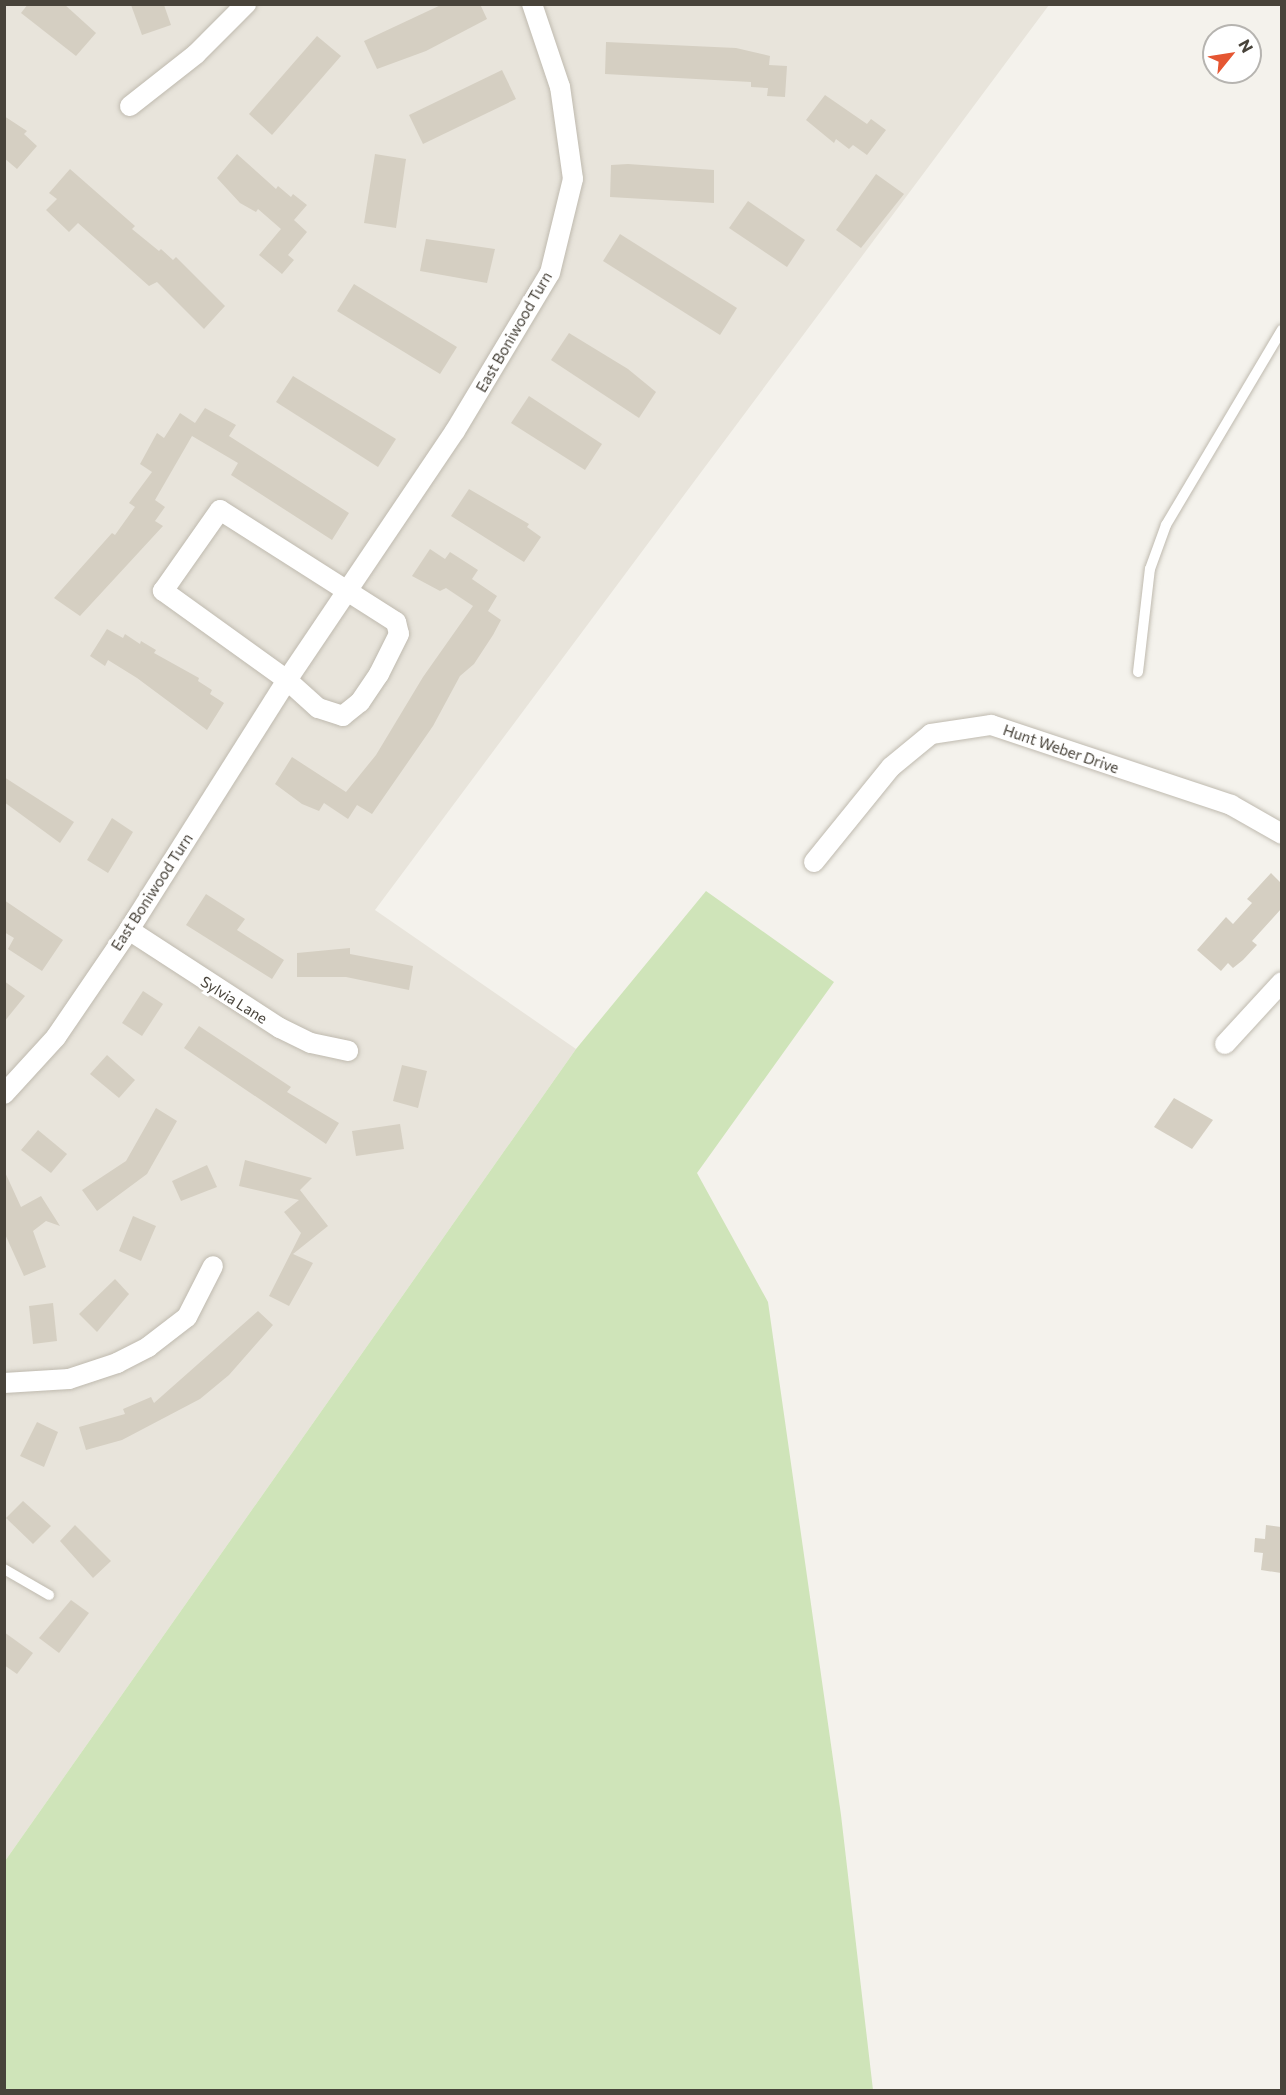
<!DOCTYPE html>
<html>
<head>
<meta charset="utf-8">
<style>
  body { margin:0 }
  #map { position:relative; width:1286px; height:2095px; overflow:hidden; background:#f4f2ec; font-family:Commissioner,sans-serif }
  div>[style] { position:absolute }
  .residential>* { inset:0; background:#e8e4db }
  .green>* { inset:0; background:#cfe4b9 }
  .building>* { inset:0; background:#d5cfc2 }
  .roads { filter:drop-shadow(0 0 2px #bfbaaf) drop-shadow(0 0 2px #bfbaaf) }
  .lane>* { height:10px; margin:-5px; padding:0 5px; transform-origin:5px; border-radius:5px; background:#fff }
  .street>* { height:20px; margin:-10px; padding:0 10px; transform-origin:10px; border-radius:10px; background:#fff }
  span { translate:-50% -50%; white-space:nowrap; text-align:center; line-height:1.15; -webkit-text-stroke:6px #fff; paint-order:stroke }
  .street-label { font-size:15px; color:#48433a }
  .frame { position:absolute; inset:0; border:6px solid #48433a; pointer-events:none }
  .north { position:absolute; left:1202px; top:24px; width:60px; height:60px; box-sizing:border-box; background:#fff; border:2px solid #b6b4b0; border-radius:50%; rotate:60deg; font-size:16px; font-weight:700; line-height:24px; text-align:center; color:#48433a }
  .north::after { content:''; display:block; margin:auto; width:21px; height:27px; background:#e55632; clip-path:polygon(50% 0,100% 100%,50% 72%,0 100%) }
</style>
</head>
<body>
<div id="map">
  <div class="residential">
    <div style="clip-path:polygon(5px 5px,1049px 5px,375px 910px,576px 1049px,5px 1861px)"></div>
  </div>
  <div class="green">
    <div style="clip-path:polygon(706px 891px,834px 982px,697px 1173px,768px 1302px,841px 1815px,873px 2090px,5px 2090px,5px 1861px,576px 1049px)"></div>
  </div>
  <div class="building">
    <div style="clip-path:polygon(28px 4px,64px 4px,96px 33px,76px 56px,21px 13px)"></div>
    <div style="clip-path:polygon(443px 4px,480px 4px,487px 19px,426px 51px,377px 69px,364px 41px)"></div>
    <div style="clip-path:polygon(131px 5px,164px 5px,171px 25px,142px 35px)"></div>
    <div style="clip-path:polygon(317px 36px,341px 56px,272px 135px,249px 114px)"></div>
    <div style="clip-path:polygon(606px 42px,736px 48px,770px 56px,769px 65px,787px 66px,785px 97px,767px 96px,768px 88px,751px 87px,751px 82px,605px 74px)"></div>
    <div style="clip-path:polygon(502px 70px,516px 99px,423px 144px,409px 115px)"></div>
    <div style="clip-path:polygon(825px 95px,867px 124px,871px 119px,886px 130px,867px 155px,853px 145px,849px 149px,836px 139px,834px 143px,806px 120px)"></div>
    <div style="clip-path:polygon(4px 116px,27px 131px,24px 134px,37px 146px,17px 169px,4px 158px)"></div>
    <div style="clip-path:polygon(237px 154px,276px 189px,278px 186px,291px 197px,293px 194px,307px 205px,294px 220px,307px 232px,288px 255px,294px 260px,282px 274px,259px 255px,281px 229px,258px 209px,256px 212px,240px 203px,217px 178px)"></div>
    <div style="clip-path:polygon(375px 154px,406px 159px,396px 228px,364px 223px)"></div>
    <div style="clip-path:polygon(628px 164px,714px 170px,714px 203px,610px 197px,611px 165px)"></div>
    <div style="clip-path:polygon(70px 169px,135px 226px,132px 229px,159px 251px,161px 249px,173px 260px,176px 257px,225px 306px,204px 329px,157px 282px,149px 286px,78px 223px,69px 232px,46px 210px,57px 199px,49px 193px)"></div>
    <div style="clip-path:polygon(876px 174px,904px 194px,861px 248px,836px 230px)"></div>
    <div style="clip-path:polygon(748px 201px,805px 240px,787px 267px,729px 228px)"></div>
    <div style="clip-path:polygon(620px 234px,737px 308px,720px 335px,603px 261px)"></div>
    <div style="clip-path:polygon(426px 239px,495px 249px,487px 283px,420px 271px)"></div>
    <div style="clip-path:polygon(354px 284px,457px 347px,440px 374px,337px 311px)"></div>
    <div style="clip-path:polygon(569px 333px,628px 369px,656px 392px,639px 418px,551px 360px)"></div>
    <div style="clip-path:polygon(293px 376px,396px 439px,378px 467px,276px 402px)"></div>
    <div style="clip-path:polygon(529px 396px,602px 444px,585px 470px,511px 423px)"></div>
    <div style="clip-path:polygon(205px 408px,236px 425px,229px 436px,349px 513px,332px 540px,231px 475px,238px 463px,192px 436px,155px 500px,165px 507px,155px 521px,163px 526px,80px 616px,54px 598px,112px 533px,115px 535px,135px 507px,129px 503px,152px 472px,140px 464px,157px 433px,164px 438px,180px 413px,195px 423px)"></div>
    <div style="clip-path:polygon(469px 489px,529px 524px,527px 527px,541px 537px,524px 562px,451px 516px)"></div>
    <div style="clip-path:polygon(430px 549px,445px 559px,450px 552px,478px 570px,472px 579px,497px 596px,488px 611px,501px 620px,493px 635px,474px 664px,460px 676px,433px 726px,372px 814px,357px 805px,348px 819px,324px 803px,319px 811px,302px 804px,275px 784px,292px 757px,346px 792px,376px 755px,423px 677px,473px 606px,446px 588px,440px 591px,412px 576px)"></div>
    <div style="clip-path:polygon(107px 629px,123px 638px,125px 634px,140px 644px,141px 641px,156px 650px,154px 653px,199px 678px,198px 681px,212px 690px,210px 694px,224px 703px,207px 730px,137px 678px,108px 660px,105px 666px,90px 656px)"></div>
    <div style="clip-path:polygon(4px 777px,74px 822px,60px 843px,4px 802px)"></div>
    <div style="clip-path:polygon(112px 818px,133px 832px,108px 873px,87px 860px)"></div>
    <div style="clip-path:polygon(1271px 873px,1281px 883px,1281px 909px,1252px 941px,1257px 945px,1243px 960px,1233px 968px,1228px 963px,1221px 971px,1197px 950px,1226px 917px,1233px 924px,1252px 903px,1247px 899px)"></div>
    <div style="clip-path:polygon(206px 894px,245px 919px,237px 930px,284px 960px,272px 979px,186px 925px)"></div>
    <div style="clip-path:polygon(4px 900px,63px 940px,42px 971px,8px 949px,14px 938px,4px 932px)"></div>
    <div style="clip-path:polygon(350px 948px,350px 954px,413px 966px,409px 990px,346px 977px,297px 977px,297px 953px)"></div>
    <div style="clip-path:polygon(4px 981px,25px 996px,4px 1022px)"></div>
    <div style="clip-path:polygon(143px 991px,163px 1004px,142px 1036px,122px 1023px)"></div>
    <div style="clip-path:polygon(199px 1026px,291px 1087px,287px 1092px,339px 1123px,326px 1144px,184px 1048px)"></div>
    <div style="clip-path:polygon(107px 1055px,135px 1080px,119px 1098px,90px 1074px)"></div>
    <div style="clip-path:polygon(402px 1065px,427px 1071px,418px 1108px,393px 1101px)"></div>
    <div style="clip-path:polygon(1174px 1098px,1213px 1120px,1192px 1149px,1154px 1127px)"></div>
    <div style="clip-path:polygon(156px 1108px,177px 1121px,147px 1174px,97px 1211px,82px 1190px,126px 1161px)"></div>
    <div style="clip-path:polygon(400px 1124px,404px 1149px,356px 1156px,352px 1131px)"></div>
    <div style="clip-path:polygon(38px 1130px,67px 1154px,51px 1173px,21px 1150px)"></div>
    <div style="clip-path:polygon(245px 1160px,312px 1178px,300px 1190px,328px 1226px,293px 1254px,313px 1263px,289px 1306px,269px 1296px,301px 1233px,284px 1212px,299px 1200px,239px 1186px)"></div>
    <div style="clip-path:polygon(207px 1165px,217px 1187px,181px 1201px,172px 1181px)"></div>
    <div style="clip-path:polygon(4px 1170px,21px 1207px,41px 1196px,60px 1226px,46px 1221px,33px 1231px,46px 1267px,24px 1276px,4px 1232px)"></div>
    <div style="clip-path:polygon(133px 1216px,156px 1226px,141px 1261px,119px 1251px)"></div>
    <div style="clip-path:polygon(115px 1279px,129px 1294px,97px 1332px,79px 1314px)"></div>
    <div style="clip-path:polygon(53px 1303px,57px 1341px,33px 1344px,29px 1306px)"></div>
    <div style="clip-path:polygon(258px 1311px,273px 1325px,229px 1375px,200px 1399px,122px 1440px,86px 1450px,79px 1427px,125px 1414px,123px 1409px,151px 1397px,154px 1403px)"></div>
    <div style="clip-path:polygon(37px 1422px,58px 1432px,44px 1467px,20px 1456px)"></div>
    <div style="clip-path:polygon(23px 1501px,51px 1526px,33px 1544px,6px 1518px)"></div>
    <div style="clip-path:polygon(75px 1525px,111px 1561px,93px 1578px,60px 1541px)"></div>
    <div style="clip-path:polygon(1266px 1525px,1281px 1527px,1281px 1573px,1261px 1570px,1263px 1553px,1254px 1552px,1255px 1538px,1265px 1539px)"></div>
    <div style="clip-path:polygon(71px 1600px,89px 1613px,59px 1653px,39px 1638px)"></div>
    <div style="clip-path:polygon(4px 1632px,33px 1653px,17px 1674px,4px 1665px)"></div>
  </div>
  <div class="roads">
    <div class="lane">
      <div style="left:1138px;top:672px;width:104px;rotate:-83.4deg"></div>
      <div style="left:1150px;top:569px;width:47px;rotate:-70deg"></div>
      <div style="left:1166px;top:525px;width:227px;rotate:-59.3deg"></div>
      <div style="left:4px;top:1569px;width:52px;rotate:30deg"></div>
    </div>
    <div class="street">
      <div style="left:130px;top:106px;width:84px;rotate:-38.2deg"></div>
      <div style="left:196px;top:54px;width:71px;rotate:-45deg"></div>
      <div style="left:220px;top:510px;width:209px;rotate:32.5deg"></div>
      <div style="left:396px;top:622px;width:12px;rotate:76deg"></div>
      <div style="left:399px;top:634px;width:45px;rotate:116.6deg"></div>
      <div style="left:379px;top:674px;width:34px;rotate:124deg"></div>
      <div style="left:360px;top:702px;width:22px;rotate:141deg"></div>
      <div style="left:343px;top:716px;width:26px;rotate:-162deg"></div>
      <div style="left:318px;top:708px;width:42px;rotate:-137.9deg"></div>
      <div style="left:287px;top:680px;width:153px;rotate:-144.3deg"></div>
      <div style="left:163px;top:591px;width:99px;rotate:-54.9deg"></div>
      <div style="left:814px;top:862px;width:122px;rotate:-51deg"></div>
      <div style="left:891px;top:767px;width:52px;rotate:-39.5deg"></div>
      <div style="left:931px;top:734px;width:61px;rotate:-8.5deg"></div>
      <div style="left:991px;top:725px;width:253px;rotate:18.4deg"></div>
      <div style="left:1231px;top:805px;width:59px;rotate:29.6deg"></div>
      <div style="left:129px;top:930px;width:180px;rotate:33deg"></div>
      <div style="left:280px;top:1028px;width:34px;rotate:26deg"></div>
      <div style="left:311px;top:1043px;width:38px;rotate:12deg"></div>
      <div style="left:1225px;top:1044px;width:84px;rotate:-47.4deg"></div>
      <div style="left:4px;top:1094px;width:77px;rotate:-47.6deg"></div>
      <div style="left:56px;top:1037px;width:130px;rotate:-55.7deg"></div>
      <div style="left:129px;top:930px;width:296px;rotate:-57.7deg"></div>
      <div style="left:287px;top:680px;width:300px;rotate:-56deg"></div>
      <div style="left:455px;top:431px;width:184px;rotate:-59deg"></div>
      <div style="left:550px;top:273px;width:97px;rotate:-76.3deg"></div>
      <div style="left:573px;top:179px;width:93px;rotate:-98deg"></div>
      <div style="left:560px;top:87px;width:88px;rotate:-108.6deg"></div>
      <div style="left:4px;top:1383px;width:65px;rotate:-3.5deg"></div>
      <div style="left:69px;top:1379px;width:51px;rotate:-18.4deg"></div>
      <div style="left:117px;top:1363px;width:35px;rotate:-27deg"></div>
      <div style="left:148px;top:1347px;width:49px;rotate:-37.6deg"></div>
      <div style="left:187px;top:1317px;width:57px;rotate:-63deg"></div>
    </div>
  </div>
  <div class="street-label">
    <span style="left:514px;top:332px;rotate:-60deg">East Boniwood Turn</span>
    <span style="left:1061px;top:749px;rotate:19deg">Hunt Weber Drive</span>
    <span style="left:152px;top:892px;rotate:-57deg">East Boniwood Turn</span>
    <span style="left:234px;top:1000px;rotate:32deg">Sylvia Lane</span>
  </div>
  <div class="frame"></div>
  <div class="north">N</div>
</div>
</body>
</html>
